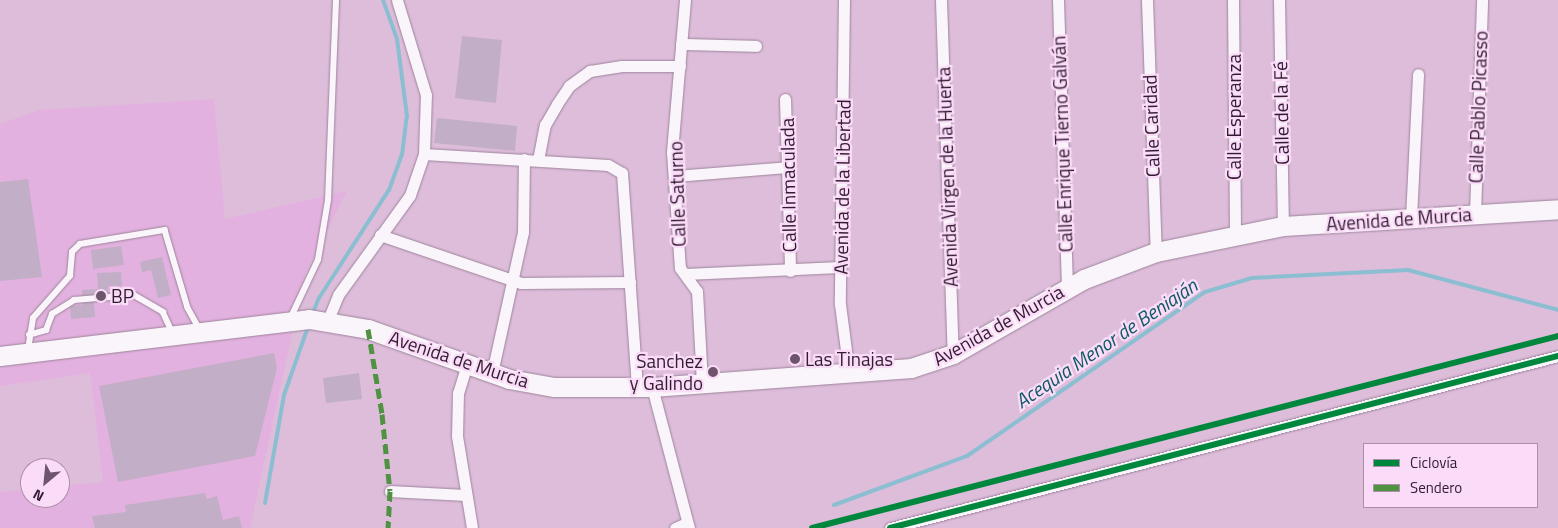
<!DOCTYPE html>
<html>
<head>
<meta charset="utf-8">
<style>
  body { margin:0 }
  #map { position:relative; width:1558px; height:528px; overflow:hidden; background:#debddb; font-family:"Titillium Web",sans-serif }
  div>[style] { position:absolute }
  .built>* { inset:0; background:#e3b1df }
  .stream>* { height:4px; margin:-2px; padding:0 2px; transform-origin:2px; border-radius:2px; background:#8cbed1 }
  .building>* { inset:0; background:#c3aec8 }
  .roads { filter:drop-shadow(0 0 1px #9d859b) drop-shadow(0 0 1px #9d859b) }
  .lane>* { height:5.5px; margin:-2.75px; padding:0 2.75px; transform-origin:2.75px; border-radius:2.75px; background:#faf5fa }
  .street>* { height:11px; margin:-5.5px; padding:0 5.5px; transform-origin:5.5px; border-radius:5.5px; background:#faf5fa }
  .primary>* { height:19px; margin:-9.5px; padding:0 9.5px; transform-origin:9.5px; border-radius:9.5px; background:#faf5fa }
  .quiet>* { height:5px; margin-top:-2.5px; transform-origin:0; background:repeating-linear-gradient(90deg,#4e9242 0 10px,transparent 0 15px) }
  .cycleway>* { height:6px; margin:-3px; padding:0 3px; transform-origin:3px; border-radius:3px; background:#00873e }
  .dots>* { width:14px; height:14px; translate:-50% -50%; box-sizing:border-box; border:2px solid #fbdcf8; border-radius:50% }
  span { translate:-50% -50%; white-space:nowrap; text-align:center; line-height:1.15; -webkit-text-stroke:4.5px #fbdcf8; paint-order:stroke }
  .street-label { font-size:19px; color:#321c31 }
  .poi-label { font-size:19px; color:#321c31 }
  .left { translate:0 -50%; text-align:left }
  .right { translate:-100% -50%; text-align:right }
  .water-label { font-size:20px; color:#0f5a64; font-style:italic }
  .legend { position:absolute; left:1363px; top:443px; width:175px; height:65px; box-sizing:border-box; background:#fbdcf8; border:1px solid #ab8fa8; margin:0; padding:6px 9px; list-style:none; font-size:15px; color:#321c31 }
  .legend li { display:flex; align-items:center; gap:10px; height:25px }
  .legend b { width:25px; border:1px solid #ab8fa8 }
  .north { position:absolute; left:20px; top:458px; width:50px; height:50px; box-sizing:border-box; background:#fbdcf8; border:1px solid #ab8fa8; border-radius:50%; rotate:208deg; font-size:14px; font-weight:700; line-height:20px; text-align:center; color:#321c31 }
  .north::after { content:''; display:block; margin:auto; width:18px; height:22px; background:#6e546c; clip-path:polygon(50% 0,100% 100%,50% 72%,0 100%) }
</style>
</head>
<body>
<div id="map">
  <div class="built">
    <div style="clip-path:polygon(214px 99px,225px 219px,347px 191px,305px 274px,250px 528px,0 528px,0 492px,30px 489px,30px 498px,60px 498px,60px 486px,103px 482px,90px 373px,0 386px,0 124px,39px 110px)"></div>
  </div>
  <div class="stream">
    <div style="left:312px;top:315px;width:18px;rotate:-68deg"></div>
    <div style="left:319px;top:298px;width:129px;rotate:-57.1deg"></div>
    <div style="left:389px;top:190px;width:37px;rotate:-70deg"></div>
    <div style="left:402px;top:155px;width:39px;rotate:-83deg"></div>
    <div style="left:407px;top:116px;width:78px;rotate:-97.4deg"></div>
    <div style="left:397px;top:39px;width:41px;rotate:-109.7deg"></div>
    <div style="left:265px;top:503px;width:110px;rotate:-80deg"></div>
    <div style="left:284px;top:395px;width:75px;rotate:-70.6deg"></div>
    <div style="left:834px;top:505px;width:142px;rotate:-20.2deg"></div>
    <div style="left:967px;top:456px;width:289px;rotate:-34.6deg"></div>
    <div style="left:1205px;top:292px;width:49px;rotate:-16.6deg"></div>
    <div style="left:1252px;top:278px;width:156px;rotate:-2.9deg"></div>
    <div style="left:1408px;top:270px;width:155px;rotate:14.9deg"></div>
  </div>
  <div class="building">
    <div style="clip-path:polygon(462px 36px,502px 40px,496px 103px,455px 98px)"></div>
    <div style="clip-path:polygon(437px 118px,517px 126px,515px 151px,434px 143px)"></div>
    <div style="clip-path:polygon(28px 179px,42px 277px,0 281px,0 182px)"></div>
    <div style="clip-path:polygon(121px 246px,124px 265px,93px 269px,91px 250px)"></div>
    <div style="clip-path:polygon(162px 257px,171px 295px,158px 298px,151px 270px,142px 272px,140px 262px)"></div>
    <div style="clip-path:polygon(121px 272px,122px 286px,108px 286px,109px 301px,94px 302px,95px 317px,71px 319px,70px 306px,83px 305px,82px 290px,98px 289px,97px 273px)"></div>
    <div style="clip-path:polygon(274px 353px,277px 368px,255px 456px,118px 482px,99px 386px)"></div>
    <div style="clip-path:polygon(359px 373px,362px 399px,326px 403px,323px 378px)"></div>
    <div style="clip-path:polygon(205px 493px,207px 499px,217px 496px,223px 520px,239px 516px,242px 528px,95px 528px,92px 516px,126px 512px,125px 505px)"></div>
  </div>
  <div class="roads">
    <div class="lane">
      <div style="left:291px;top:317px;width:63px;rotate:-64.7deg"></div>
      <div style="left:318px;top:260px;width:61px;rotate:-80.5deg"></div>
      <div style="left:328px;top:200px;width:200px;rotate:-87.7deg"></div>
      <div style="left:29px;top:335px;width:18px;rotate:-16deg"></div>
      <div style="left:46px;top:330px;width:17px;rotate:-69deg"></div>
      <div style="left:52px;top:314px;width:26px;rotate:-32deg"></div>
      <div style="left:74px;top:300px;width:60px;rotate:-4.8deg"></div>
      <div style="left:134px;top:295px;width:34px;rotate:30deg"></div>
      <div style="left:163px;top:312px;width:21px;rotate:65deg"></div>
      <div style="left:28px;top:350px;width:32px;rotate:-81deg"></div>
      <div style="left:33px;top:318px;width:56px;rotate:-48.6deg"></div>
      <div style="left:70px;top:276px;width:24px;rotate:-85deg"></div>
      <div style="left:72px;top:252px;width:11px;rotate:-45deg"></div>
      <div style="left:80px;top:244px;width:86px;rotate:-9.4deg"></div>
      <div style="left:165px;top:230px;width:81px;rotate:73.6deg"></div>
      <div style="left:188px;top:308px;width:23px;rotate:61deg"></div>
    </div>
    <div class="street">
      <div style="left:685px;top:0;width:153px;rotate:94.9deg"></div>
      <div style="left:672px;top:152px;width:116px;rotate:86.1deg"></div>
      <div style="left:680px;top:268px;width:29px;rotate:54deg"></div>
      <div style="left:697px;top:291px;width:92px;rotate:86.9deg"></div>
      <div style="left:844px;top:0;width:304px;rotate:90.8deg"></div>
      <div style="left:840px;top:304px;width:70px;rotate:82.6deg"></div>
      <div style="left:941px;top:0;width:354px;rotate:88.1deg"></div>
      <div style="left:1058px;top:0;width:287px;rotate:88.2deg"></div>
      <div style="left:1147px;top:0;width:252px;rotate:88deg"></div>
      <div style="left:1233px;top:0;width:234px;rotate:89.5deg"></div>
      <div style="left:1279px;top:0;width:226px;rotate:89deg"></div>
      <div style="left:681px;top:44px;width:75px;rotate:1.5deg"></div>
      <div style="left:785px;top:99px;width:172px;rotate:88.3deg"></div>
      <div style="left:424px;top:154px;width:184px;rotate:3.4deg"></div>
      <div style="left:608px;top:165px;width:16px;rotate:30deg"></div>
      <div style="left:622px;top:173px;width:215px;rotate:86deg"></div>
      <div style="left:538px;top:160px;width:36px;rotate:-79deg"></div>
      <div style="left:545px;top:125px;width:24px;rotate:-60deg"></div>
      <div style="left:557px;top:104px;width:22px;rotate:-56deg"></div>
      <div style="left:569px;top:86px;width:26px;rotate:-36deg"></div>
      <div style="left:590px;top:71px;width:32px;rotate:-9deg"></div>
      <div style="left:622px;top:66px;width:58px"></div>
      <div style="left:674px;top:176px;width:114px;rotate:-4.5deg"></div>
      <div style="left:1475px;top:214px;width:214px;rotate:-88.1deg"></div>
      <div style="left:1411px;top:218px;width:144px;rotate:-87.2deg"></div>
      <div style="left:380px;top:235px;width:149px;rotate:18.8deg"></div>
      <div style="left:521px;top:283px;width:109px;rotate:-0.5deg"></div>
      <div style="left:685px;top:274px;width:155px;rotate:-2.6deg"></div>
      <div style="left:328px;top:320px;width:27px;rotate:-68deg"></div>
      <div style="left:338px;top:295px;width:123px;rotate:-54.2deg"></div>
      <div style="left:410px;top:195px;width:43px;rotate:-71.1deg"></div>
      <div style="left:424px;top:154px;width:59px;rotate:-88.1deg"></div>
      <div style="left:426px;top:95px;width:99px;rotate:-107deg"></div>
      <div style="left:467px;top:364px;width:30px;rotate:107deg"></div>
      <div style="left:458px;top:393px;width:43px;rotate:91.3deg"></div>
      <div style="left:457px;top:436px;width:93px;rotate:80.7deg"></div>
      <div style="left:492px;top:373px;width:144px;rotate:-77.6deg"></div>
      <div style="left:523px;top:232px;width:73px;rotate:-89.2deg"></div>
      <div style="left:652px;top:387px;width:146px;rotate:75.3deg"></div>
      <div style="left:390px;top:491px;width:75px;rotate:3.1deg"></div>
      <div style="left:675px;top:528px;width:13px;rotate:-23deg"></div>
      <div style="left:890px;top:528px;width:690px;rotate:-14.44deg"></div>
    </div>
    <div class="primary">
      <div style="left:0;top:356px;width:311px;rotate:-6.8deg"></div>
      <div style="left:309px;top:319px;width:60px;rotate:9.6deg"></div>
      <div style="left:368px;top:329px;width:150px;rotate:19.5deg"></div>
      <div style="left:509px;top:379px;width:46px;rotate:10.1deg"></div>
      <div style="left:554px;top:387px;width:98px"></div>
      <div style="left:652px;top:387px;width:260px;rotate:-4.2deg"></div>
      <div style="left:911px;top:368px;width:44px;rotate:-18.4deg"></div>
      <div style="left:953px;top:354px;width:151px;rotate:-29.8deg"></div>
      <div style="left:1084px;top:279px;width:77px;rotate:-20.6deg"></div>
      <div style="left:1156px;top:252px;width:130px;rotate:-11.6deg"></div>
      <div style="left:1283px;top:226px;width:276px;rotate:-3.5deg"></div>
    </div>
  </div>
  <div class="quiet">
    <div style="left:368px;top:329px;width:86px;rotate:80.6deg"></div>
    <div style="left:382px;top:414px;width:77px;rotate:84.1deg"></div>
    <div style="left:390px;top:491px;width:37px;rotate:93deg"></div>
  </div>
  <div class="cycleway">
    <div style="left:812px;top:528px;width:770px;rotate:-14.43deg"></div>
    <div style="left:890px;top:528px;width:690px;rotate:-14.44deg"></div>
  </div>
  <div class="dots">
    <div style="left:101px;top:296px;background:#6e546c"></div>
    <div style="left:795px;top:359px;background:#6e546c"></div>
    <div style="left:713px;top:372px;background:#6e546c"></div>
  </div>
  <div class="street-label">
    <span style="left:1478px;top:107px;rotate:-88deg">Calle Pablo Picasso</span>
    <span style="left:1281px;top:113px;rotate:-91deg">Calle de la Fé</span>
    <span style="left:1234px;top:117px;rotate:-90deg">Calle Esperanza</span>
    <span style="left:1151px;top:126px;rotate:-92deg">Calle Caridad</span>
    <span style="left:1062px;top:144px;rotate:-92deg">Calle Enrique Tierno Galván</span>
    <span style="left:947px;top:177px;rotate:-92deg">Avenida Virgen de la Huerta</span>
    <span style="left:788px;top:185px;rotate:-91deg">Calle Inmaculada</span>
    <span style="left:842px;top:187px;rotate:-89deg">Avenida de la Libertad</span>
    <span style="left:677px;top:194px;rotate:-92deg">Calle Saturno</span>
    <span style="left:1399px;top:219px;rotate:-4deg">Avenida de Murcia</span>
    <span style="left:998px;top:325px;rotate:-29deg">Avenida de Murcia</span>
    <span style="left:459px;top:359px;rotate:18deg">Avenida de Murcia</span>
  </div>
  <div class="poi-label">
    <span class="left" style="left:111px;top:296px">BP</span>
    <span class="left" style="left:805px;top:359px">Las Tinajas</span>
    <span class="right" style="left:703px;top:372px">Sanchez<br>y Galindo</span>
  </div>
  <div class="water-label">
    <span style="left:1106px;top:343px;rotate:-34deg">Acequia Menor de Beniaján</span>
  </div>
  <ul class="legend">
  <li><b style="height:6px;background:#00873e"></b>Ciclovía</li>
  <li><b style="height:6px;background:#4e9242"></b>Sendero</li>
  </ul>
  <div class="north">N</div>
</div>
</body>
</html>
